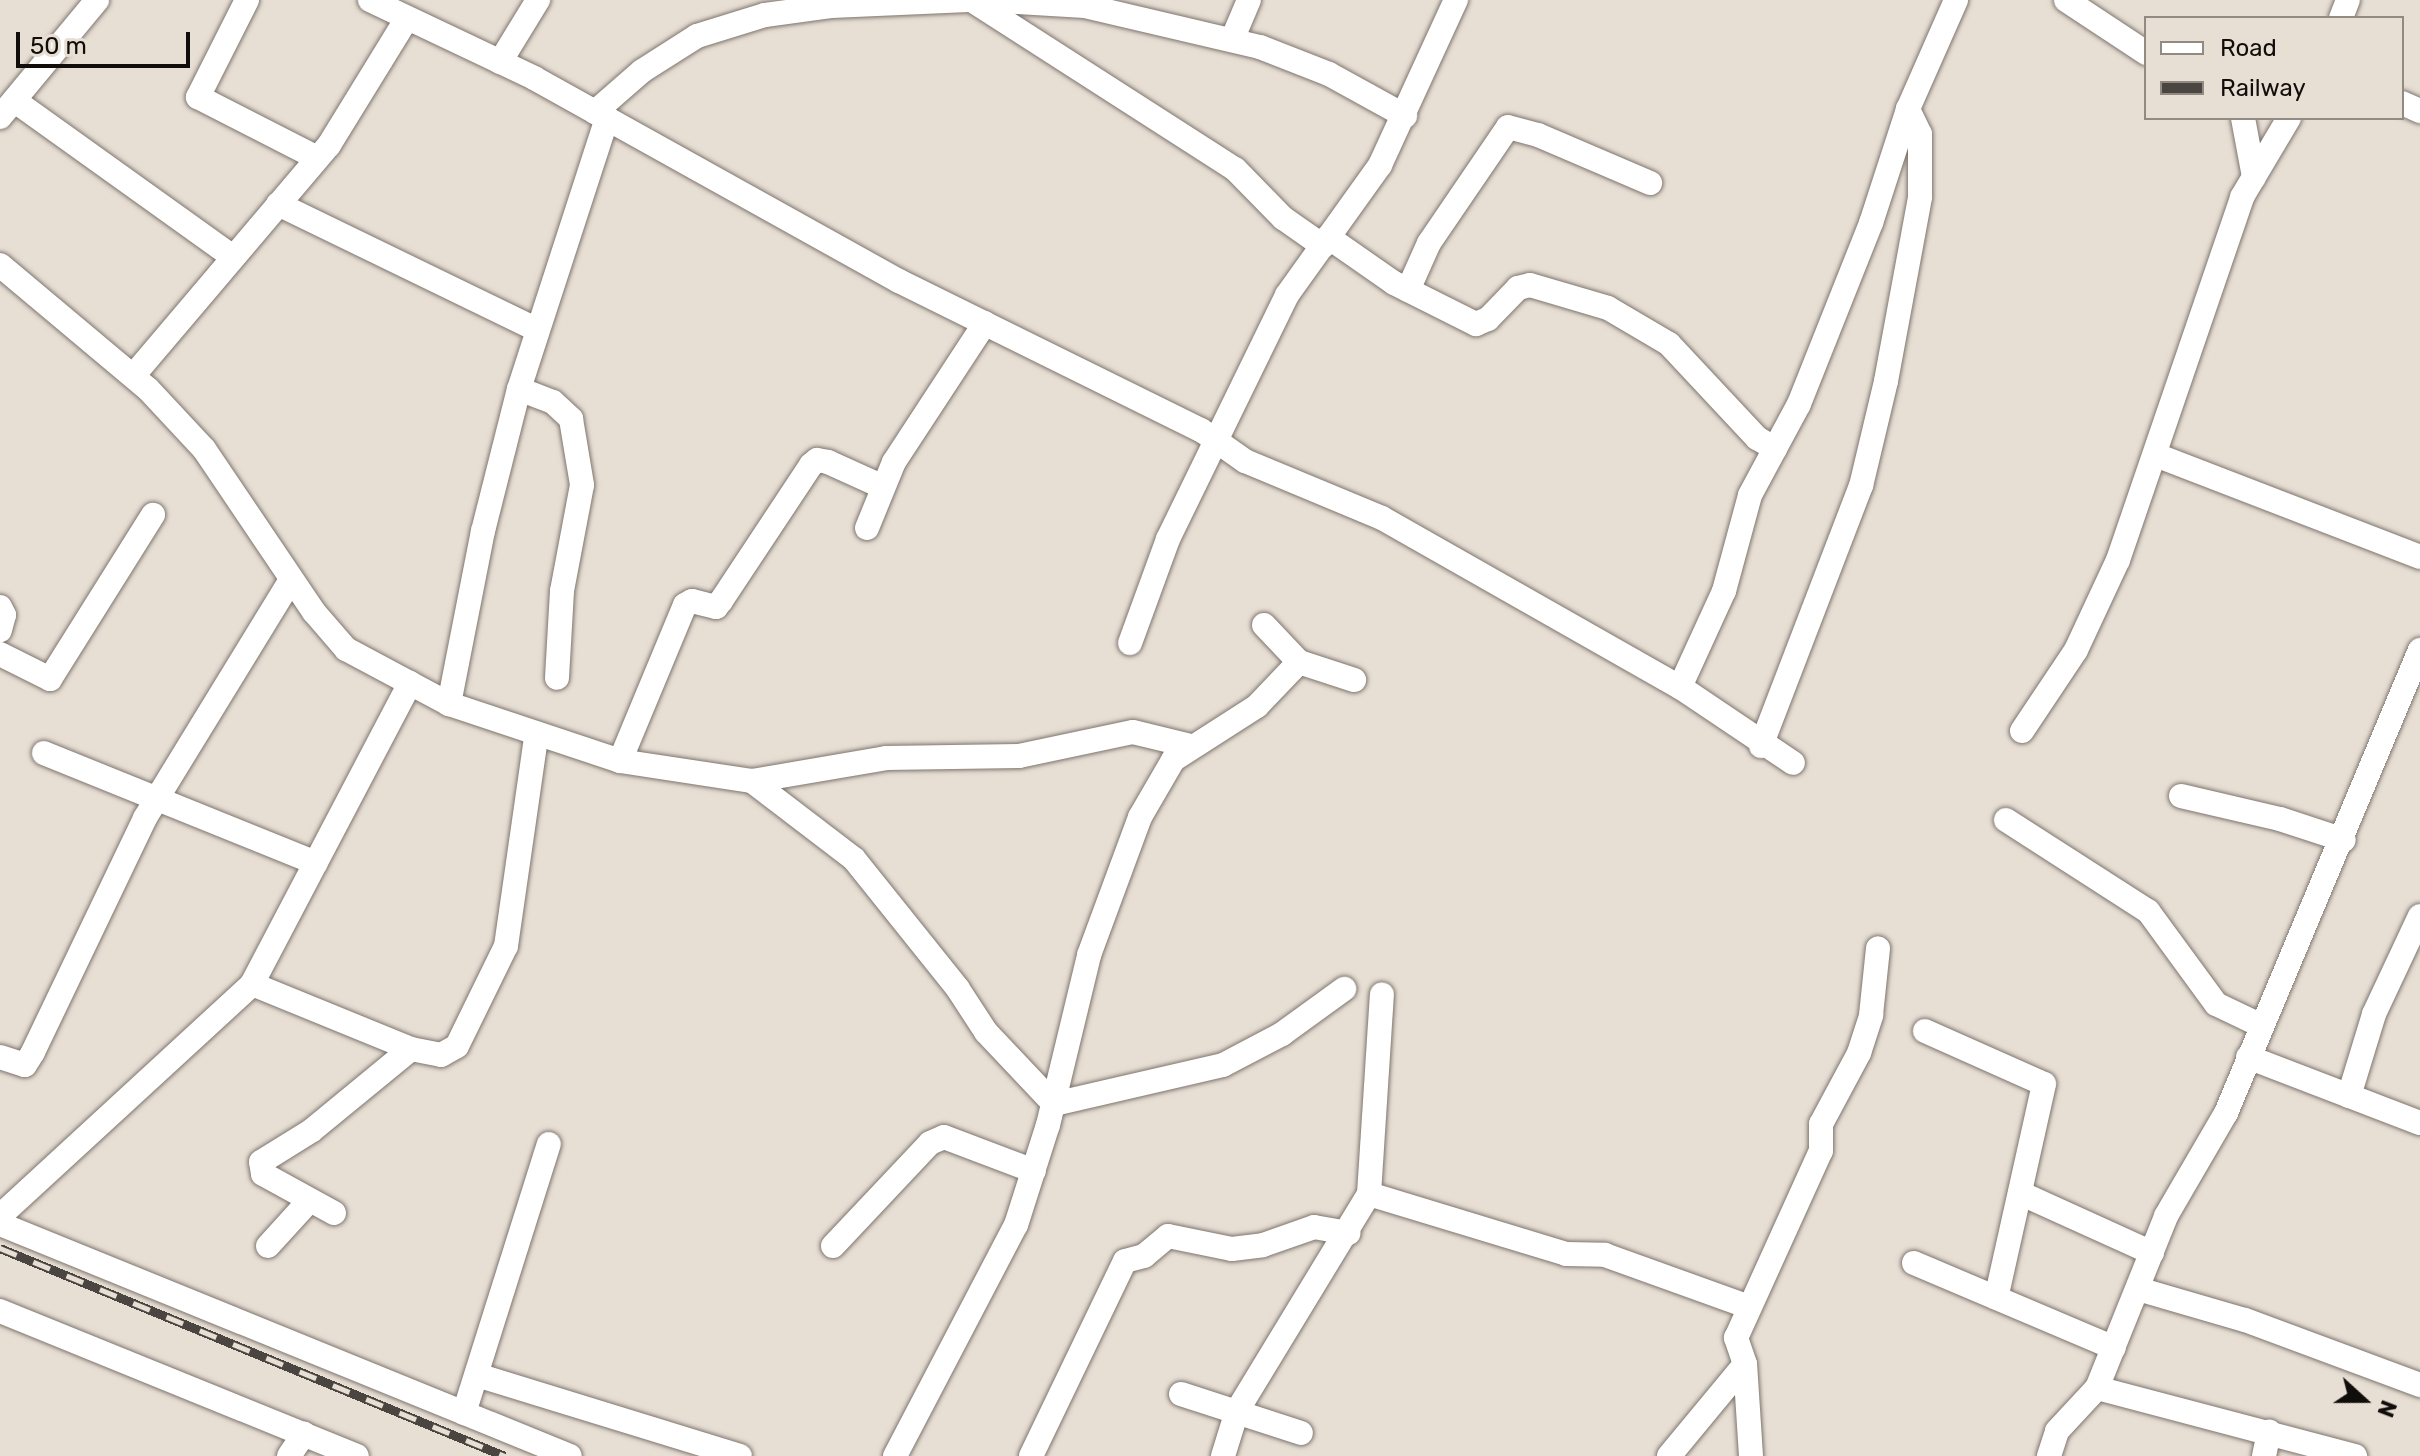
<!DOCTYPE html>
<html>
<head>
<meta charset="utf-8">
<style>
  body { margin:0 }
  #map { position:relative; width:2420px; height:1456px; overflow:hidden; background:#e7ded4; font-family:Rubik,sans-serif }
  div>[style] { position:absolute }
  .roads { filter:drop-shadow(0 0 2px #7e756d) drop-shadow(0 0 2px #7e756d) }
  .street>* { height:24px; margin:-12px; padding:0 12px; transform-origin:12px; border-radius:12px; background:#fff }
  .rail>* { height:9px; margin-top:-4.5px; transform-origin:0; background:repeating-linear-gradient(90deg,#e7ded4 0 18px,#4a4540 0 36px); box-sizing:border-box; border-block:2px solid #4a4540 }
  span { translate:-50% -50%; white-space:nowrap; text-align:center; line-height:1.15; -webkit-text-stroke:8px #e7ded4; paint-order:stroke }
  .legend { position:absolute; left:2144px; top:16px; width:260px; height:104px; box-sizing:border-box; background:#e7ded4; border:2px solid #918a83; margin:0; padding:10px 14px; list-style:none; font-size:24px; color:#110d0a }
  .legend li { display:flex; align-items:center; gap:16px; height:40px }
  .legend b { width:40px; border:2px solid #918a83 }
  .north { position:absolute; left:2324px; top:1360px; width:80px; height:80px; -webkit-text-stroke:6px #e7ded4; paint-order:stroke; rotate:111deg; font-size:22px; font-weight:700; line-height:32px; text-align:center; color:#110d0a }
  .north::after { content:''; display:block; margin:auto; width:28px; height:36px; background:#110d0a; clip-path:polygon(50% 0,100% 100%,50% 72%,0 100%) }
  .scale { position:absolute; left:16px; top:32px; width:174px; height:36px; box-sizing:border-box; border:4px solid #110d0a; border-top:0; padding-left:10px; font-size:24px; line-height:28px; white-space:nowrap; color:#110d0a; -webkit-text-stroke:6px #e7ded4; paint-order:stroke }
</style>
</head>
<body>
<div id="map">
  <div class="roads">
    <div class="street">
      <div style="left:247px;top:0;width:109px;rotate:116.8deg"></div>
      <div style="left:198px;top:97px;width:134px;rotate:27.1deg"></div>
      <div style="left:370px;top:0;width:182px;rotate:25.4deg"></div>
      <div style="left:534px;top:78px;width:418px;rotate:29.1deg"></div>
      <div style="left:899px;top:281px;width:337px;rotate:26.3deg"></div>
      <div style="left:1201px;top:430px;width:54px;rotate:35.2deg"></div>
      <div style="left:1245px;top:461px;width:148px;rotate:22.6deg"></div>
      <div style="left:1382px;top:518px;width:343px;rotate:29.6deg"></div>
      <div style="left:1680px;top:687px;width:136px;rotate:33.9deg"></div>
      <div style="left:984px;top:0;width:101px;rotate:3.4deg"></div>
      <div style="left:1085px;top:6px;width:180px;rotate:13.2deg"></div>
      <div style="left:1260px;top:47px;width:74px;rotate:21.4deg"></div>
      <div style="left:1329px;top:74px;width:87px;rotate:28.9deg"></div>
      <div style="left:2066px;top:0;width:96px;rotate:33.5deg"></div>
      <div style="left:973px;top:1px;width:311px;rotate:32.7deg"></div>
      <div style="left:1235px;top:169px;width:69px;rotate:45.6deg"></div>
      <div style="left:1283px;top:218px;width:49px;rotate:35deg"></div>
      <div style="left:2341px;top:18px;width:19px;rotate:-69deg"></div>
      <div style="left:1232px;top:40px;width:43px;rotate:-67deg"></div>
      <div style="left:500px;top:62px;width:73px;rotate:-58.5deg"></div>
      <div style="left:15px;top:101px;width:268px;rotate:35.6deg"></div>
      <div style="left:2402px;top:103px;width:20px;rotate:24deg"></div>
      <div style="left:595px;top:112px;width:62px;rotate:-41.1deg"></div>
      <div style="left:642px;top:71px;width:65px;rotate:-32.5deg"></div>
      <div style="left:697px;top:36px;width:71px;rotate:-17.2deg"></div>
      <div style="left:765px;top:15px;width:68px;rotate:-7.7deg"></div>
      <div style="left:832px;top:6px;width:136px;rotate:-2.5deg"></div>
      <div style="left:0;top:117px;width:152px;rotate:-50.3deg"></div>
      <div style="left:2243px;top:118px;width:60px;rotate:79.4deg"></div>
      <div style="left:278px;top:204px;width:288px;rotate:25.9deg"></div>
      <div style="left:1328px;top:237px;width:80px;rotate:34.9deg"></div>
      <div style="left:1394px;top:283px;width:92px;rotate:26.6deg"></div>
      <div style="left:1476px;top:324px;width:13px;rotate:-23deg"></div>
      <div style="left:1488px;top:319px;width:43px;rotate:-45.9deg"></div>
      <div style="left:1518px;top:288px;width:12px;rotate:-14deg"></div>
      <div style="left:1530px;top:285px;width:81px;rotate:16.4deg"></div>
      <div style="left:1608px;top:308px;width:71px;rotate:30.5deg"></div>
      <div style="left:1669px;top:344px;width:129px;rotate:46.9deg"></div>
      <div style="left:1757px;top:438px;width:21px;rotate:31deg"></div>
      <div style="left:0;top:265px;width:193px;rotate:40deg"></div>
      <div style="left:148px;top:389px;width:82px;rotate:47deg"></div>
      <div style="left:204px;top:449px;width:197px;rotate:56deg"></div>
      <div style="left:314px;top:612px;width:49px;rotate:49.1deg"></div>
      <div style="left:346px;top:649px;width:117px;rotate:28.1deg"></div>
      <div style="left:449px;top:704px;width:180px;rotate:18.4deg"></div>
      <div style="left:620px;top:761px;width:134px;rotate:8.6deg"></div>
      <div style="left:752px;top:781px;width:136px;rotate:-9.7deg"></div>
      <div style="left:886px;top:758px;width:133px;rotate:-0.9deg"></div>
      <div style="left:1019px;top:756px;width:116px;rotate:-11.9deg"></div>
      <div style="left:1133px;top:732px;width:60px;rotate:13.6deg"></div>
      <div style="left:1408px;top:290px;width:51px;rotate:-65.9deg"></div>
      <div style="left:1429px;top:243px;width:140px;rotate:-55.7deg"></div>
      <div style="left:1508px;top:127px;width:31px;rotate:15deg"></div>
      <div style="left:1538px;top:135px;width:122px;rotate:23.2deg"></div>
      <div style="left:133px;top:376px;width:303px;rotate:-49.7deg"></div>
      <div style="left:329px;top:145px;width:149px;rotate:-58.4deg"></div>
      <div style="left:519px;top:389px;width:36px;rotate:21deg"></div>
      <div style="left:553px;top:402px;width:25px;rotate:43deg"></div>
      <div style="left:571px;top:419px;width:67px;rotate:80.5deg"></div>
      <div style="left:582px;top:485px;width:108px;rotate:100.7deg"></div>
      <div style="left:562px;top:591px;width:87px;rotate:93.3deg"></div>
      <div style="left:2156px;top:455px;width:283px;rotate:21.1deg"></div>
      <div style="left:867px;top:528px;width:71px;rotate:-67.8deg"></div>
      <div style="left:894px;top:462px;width:166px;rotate:-56.8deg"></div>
      <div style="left:0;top:607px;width:9px;rotate:63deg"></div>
      <div style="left:4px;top:615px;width:16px;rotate:105deg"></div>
      <div style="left:1264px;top:625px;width:51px;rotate:46.6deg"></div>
      <div style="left:1299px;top:662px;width:58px;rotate:18.1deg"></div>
      <div style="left:1130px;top:643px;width:111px;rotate:-69.9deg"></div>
      <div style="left:1168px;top:539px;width:271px;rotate:-64deg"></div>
      <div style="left:1287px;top:295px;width:160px;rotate:-54.4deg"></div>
      <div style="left:1380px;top:165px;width:182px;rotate:-65.3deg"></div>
      <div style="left:0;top:654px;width:56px;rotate:26.6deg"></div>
      <div style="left:50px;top:679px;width:194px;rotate:-57.9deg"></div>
      <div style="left:1680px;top:687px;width:106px;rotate:-65.4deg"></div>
      <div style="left:1724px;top:591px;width:99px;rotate:-74.8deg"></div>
      <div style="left:1750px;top:495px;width:103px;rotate:-61.7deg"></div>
      <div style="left:1799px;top:404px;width:195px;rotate:-68.3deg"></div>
      <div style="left:1871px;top:223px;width:120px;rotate:-72deg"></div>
      <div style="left:1908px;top:109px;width:119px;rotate:-66.2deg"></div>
      <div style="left:449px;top:704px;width:176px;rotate:-78.9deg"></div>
      <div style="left:483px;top:531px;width:146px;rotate:-75.8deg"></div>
      <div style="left:519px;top:389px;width:285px;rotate:-72deg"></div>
      <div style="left:2022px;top:731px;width:97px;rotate:-56.3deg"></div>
      <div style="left:2076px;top:650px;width:99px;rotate:-65deg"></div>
      <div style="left:2118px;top:560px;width:384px;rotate:-71.1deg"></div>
      <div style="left:2242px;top:197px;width:92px;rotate:-59.3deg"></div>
      <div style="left:1761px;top:746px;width:279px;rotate:-69deg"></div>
      <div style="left:1861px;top:486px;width:108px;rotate:-76.6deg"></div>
      <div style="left:1886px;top:381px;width:187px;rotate:-79.5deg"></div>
      <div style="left:1920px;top:197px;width:63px;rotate:-90deg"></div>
      <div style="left:1920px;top:134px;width:28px;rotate:-116deg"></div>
      <div style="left:44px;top:753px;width:293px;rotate:22deg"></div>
      <div style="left:620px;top:761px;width:169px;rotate:-67.4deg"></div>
      <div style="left:685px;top:605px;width:8px;rotate:-30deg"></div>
      <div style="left:692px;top:601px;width:25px;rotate:14deg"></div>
      <div style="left:716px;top:607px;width:8px;rotate:-50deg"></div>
      <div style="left:721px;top:601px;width:163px;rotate:-56.5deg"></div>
      <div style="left:811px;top:465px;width:8px;rotate:-40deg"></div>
      <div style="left:817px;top:460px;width:11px;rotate:10deg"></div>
      <div style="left:828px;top:462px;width:60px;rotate:24.4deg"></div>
      <div style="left:752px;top:781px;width:128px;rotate:37.4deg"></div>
      <div style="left:854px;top:859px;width:166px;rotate:51.3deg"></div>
      <div style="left:958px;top:989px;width:51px;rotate:56.9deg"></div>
      <div style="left:986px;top:1032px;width:99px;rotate:46.6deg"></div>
      <div style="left:2181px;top:796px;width:102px;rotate:13.1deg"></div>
      <div style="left:2280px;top:819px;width:67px;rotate:18.2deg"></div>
      <div style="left:2006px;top:820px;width:169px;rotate:32.7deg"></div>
      <div style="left:2148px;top:911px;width:115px;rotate:53.8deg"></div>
      <div style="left:2216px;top:1004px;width:51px;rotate:25.6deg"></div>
      <div style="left:252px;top:984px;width:172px;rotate:22.2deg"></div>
      <div style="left:411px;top:1049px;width:31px;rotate:11deg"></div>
      <div style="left:441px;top:1055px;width:18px;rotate:-29deg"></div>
      <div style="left:457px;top:1046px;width:111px;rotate:-63.9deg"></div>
      <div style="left:506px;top:946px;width:211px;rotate:-81.8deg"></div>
      <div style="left:1925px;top:1031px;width:130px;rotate:24deg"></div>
      <div style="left:2044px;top:1084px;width:219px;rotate:102.6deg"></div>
      <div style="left:0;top:1057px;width:26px;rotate:18deg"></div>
      <div style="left:25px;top:1065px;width:15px;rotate:-58deg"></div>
      <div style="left:33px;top:1052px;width:259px;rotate:-64.4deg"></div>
      <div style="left:145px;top:818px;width:279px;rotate:-58.5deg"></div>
      <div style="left:2248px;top:1057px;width:184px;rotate:21deg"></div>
      <div style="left:2349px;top:1096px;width:86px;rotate:-73deg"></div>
      <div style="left:2374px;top:1014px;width:108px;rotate:-64.9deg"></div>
      <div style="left:1054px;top:1104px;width:173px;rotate:-13deg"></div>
      <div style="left:1223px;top:1065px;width:67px;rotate:-27.7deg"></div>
      <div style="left:1282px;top:1034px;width:77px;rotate:-36deg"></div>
      <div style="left:2020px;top:1193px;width:145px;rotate:24.4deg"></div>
      <div style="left:1369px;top:1194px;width:206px;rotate:16.9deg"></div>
      <div style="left:1566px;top:1254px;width:39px;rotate:1deg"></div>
      <div style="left:1605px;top:1255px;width:151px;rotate:19.8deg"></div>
      <div style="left:334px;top:1213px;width:81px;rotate:-151.2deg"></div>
      <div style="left:263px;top:1174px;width:12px;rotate:-99deg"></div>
      <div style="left:261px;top:1162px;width:59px;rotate:-31.8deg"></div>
      <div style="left:311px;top:1131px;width:129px;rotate:-39.4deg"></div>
      <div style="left:0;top:1216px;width:343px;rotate:-42.6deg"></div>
      <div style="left:252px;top:984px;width:340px;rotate:-62.3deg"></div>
      <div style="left:0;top:1224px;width:615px;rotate:22.15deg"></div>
      <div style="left:268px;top:1246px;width:61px;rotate:-47.7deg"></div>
      <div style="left:833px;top:1246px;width:141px;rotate:-46.7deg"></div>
      <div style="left:930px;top:1143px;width:15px;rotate:-23deg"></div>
      <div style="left:944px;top:1137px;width:96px;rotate:20.7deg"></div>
      <div style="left:1914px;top:1263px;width:217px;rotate:23deg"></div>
      <div style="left:2138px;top:1289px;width:111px;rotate:16.2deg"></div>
      <div style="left:2245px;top:1320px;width:187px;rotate:20.4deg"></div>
      <div style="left:0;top:1311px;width:385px;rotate:22.1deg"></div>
      <div style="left:477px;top:1375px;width:275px;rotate:17.1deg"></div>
      <div style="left:2097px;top:1388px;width:267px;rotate:14.8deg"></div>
      <div style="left:1181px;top:1394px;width:126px;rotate:18deg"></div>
      <div style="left:464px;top:1413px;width:282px;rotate:-72.5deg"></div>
      <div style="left:289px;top:1456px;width:27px;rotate:-56deg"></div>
      <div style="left:895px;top:1456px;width:261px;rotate:-62.4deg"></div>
      <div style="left:1016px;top:1225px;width:105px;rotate:-72.3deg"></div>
      <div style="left:1048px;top:1125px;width:175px;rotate:-76.4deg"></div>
      <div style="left:1089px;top:955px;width:147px;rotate:-69.7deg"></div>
      <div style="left:1140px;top:817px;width:66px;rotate:-59.9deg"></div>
      <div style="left:1173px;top:760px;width:100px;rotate:-32.7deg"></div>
      <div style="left:1257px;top:706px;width:61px;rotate:-46.3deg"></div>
      <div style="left:1031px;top:1456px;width:216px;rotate:-64.3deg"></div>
      <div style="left:1125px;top:1261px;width:20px;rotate:-15deg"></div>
      <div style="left:1144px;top:1256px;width:31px;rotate:-40deg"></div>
      <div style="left:1168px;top:1236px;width:65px;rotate:11.5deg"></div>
      <div style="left:1232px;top:1249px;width:31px;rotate:-7deg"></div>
      <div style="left:1263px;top:1245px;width:54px;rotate:-19.4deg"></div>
      <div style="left:1314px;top:1227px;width:35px;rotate:10deg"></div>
      <div style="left:1223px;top:1456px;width:47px;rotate:-72.7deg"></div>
      <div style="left:1237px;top:1411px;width:254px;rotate:-58.7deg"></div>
      <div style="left:1369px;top:1194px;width:200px;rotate:-86.3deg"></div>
      <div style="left:1669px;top:1456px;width:119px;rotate:-50.4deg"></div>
      <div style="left:1751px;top:1456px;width:92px;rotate:-93.7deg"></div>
      <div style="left:1745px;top:1364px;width:28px;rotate:-109deg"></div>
      <div style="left:1736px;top:1338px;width:205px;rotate:-65.6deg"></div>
      <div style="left:1821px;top:1151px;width:27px;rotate:-90deg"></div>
      <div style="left:1821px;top:1124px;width:81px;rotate:-61.8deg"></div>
      <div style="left:1859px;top:1053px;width:40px;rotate:-72deg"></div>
      <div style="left:1871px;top:1015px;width:67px;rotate:-84deg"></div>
      <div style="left:2049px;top:1456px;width:26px;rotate:-72deg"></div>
      <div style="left:2057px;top:1431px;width:59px;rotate:-47.1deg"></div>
      <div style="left:2097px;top:1388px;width:185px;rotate:-68.1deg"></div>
      <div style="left:2166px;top:1216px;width:119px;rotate:-59.8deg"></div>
      <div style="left:2226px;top:1113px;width:502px;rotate:-67.27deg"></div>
      <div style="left:2264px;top:1456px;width:25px;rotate:-78deg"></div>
    </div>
  </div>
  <div class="rail">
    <div style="left:0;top:1248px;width:546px;rotate:22.39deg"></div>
  </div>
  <ul class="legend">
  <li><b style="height:10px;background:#fff"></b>Road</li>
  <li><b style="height:10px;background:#4a4540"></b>Railway</li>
  </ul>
  <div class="north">N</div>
  <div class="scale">50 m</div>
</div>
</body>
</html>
